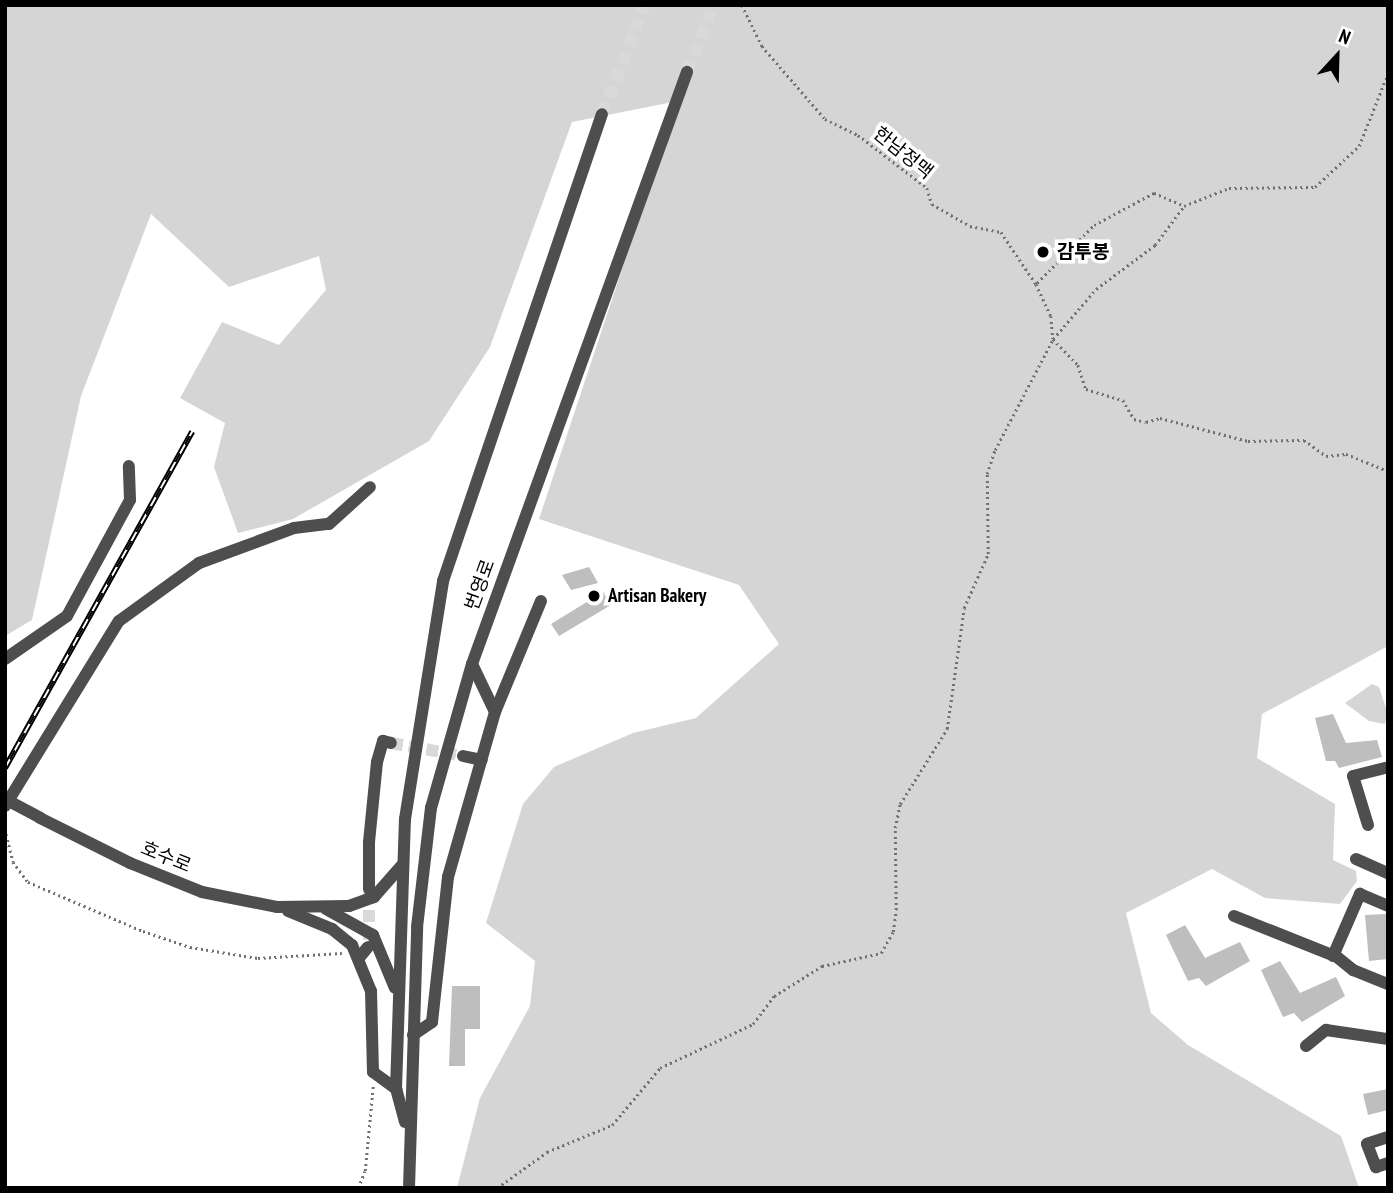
<!DOCTYPE html>
<html>
<head>
<meta charset="utf-8">
<style>
  body { margin:0 }
  #map { position:relative; width:1393px; height:1193px; overflow:hidden; background:#fff; font-family:"PT Sans Narrow","Noto Sans KR",sans-serif }
  div>[style] { position:absolute }
  .green>* { inset:0; background:#d5d5d5 }
  .building>* { inset:0; background:#bebebe }
  .minor-tunnel>* { height:12px; margin-top:-6px; transform-origin:0; background:repeating-linear-gradient(90deg,#d9d9d9 0 12px,transparent 0 18px) }
  .path>* { height:2.5px; margin-top:-1.25px; transform-origin:0; background:repeating-linear-gradient(90deg,#707070 0 2px,transparent 0 5.5px) }
  .minor>* { height:12px; margin:-6px; padding:0 6px; transform-origin:6px; border-radius:6px; background:#4e4e4e }
  .rail>* { height:6px; margin-top:-3px; transform-origin:0; background:repeating-linear-gradient(90deg,#fff 0 10px,#000 0 20px); box-sizing:border-box; border-block:2px solid #000 }
  .minor-bridge>* { height:12px; margin:-6px; padding:0 6px; transform-origin:6px; border-radius:6px; background:#4e4e4e }
  .dots>* { width:19px; height:19px; translate:-50% -50%; box-sizing:border-box; border:4px solid #fff; border-radius:50% }
  span { translate:-50% -50%; white-space:nowrap; text-align:center; line-height:1.15; -webkit-text-stroke:7px #fff; paint-order:stroke }
  .street-label { font-size:19px; color:#000 }
  .poi-label { font-size:19px; color:#000; font-weight:700 }
  .left { translate:0 -50%; text-align:left }
  .frame { position:absolute; inset:0; border:7px solid #000; pointer-events:none }
  .north { position:absolute; left:1302px; top:21px; width:70px; height:70px; -webkit-text-stroke:5px #fff; paint-order:stroke; rotate:22deg; font-size:19px; font-weight:700; line-height:28px; text-align:center; color:#000 }
  .north::after { content:''; display:block; margin:auto; width:24px; height:32px; background:#000; clip-path:polygon(50% 0,100% 100%,50% 72%,0 100%) }
</style>
</head>
<body>
<div id="map">
  <div class="green">
    <div style="clip-path:polygon(5px 5px,1388px 5px,1388px 646px,1262px 714px,1257px 758px,1335px 804px,1333px 860px,1356px 871px,1357px 881px,1340px 904px,1265px 898px,1212px 869px,1126px 913px,1151px 1013px,1188px 1045px,1341px 1136px,1359px 1188px,457px 1188px,480px 1098px,530px 1006px,535px 961px,486px 923px,523px 804px,554px 767px,633px 733px,696px 718px,779px 644px,739px 585px,539px 519px,678px 101px,572px 122px,490px 347px,429px 441px,293px 519px,238px 533px,214px 467px,225px 423px,180px 398px,222px 322px,279px 345px,326px 290px,319px 256px,229px 287px,151px 214px,81px 396px,32px 620px,5px 636px)"></div>
    <div style="clip-path:polygon(1372px 684px,1379px 687px,1388px 714px,1385px 724px,1369px 721px,1345px 703px)"></div>
  </div>
  <div class="building">
    <div style="clip-path:polygon(589px 567px,598px 583px,571px 590px,562px 575px)"></div>
    <div style="clip-path:polygon(603px 592px,611px 605px,559px 636px,551px 624px)"></div>
    <div style="clip-path:polygon(1333px 714px,1346px 743px,1377px 740px,1382px 757px,1339px 768px,1335px 761px,1326px 761px,1315px 718px)"></div>
    <div style="clip-path:polygon(1387px 914px,1388px 959px,1369px 961px,1365px 915px)"></div>
    <div style="clip-path:polygon(1185px 925px,1205px 958px,1240px 942px,1250px 961px,1206px 986px,1199px 978px,1188px 981px,1166px 935px)"></div>
    <div style="clip-path:polygon(1280px 961px,1300px 993px,1336px 977px,1345px 996px,1302px 1022px,1294px 1013px,1283px 1017px,1261px 970px)"></div>
    <div style="clip-path:polygon(452px 986px,480px 986px,480px 1029px,465px 1029px,465px 1066px,449px 1066px)"></div>
    <div style="clip-path:polygon(1388px 1089px,1388px 1110px,1368px 1115px,1363px 1094px)"></div>
  </div>
  <div class="minor-tunnel">
    <div style="left:687px;top:72px;width:72px;rotate:-68.1deg"></div>
    <div style="left:602px;top:114px;width:117px;rotate:-68.5deg"></div>
    <div style="left:391px;top:743px;width:73px;rotate:10.2deg"></div>
    <div style="left:369px;top:940px;width:49px;rotate:-90deg"></div>
  </div>
  <div class="path">
    <div style="left:742px;top:5px;width:46px;rotate:64deg"></div>
    <div style="left:762px;top:46px;width:96px;rotate:49.2deg"></div>
    <div style="left:825px;top:119px;width:37px;rotate:26deg"></div>
    <div style="left:858px;top:135px;width:87px;rotate:37.5deg"></div>
    <div style="left:927px;top:188px;width:17px;rotate:73deg"></div>
    <div style="left:932px;top:204px;width:44px;rotate:30.1deg"></div>
    <div style="left:970px;top:226px;width:32px;rotate:11deg"></div>
    <div style="left:1001px;top:232px;width:63px;rotate:56.1deg"></div>
    <div style="left:1036px;top:284px;width:35px;rotate:65deg"></div>
    <div style="left:1051px;top:316px;width:23px;rotate:85deg"></div>
    <div style="left:1053px;top:339px;width:36px;rotate:46deg"></div>
    <div style="left:1078px;top:365px;width:25px;rotate:72deg"></div>
    <div style="left:1086px;top:389px;width:39px;rotate:17deg"></div>
    <div style="left:1123px;top:400px;width:22px;rotate:60deg"></div>
    <div style="left:1134px;top:419px;width:12px;rotate:14deg"></div>
    <div style="left:1146px;top:422px;width:15px;rotate:-16deg"></div>
    <div style="left:1160px;top:418px;width:91px;rotate:14.6deg"></div>
    <div style="left:1248px;top:441px;width:56px;rotate:-1deg"></div>
    <div style="left:1304px;top:440px;width:27px;rotate:36deg"></div>
    <div style="left:1326px;top:456px;width:20px;rotate:-6deg"></div>
    <div style="left:1346px;top:454px;width:45px;rotate:22deg"></div>
    <div style="left:1037px;top:283px;width:81px;rotate:-45.5deg"></div>
    <div style="left:1094px;top:225px;width:68px;rotate:-28.1deg"></div>
    <div style="left:1154px;top:193px;width:33px;rotate:23deg"></div>
    <div style="left:1184px;top:206px;width:48px;rotate:-21.8deg"></div>
    <div style="left:1229px;top:188px;width:86px;rotate:-0.7deg"></div>
    <div style="left:1315px;top:187px;width:60px;rotate:-43deg"></div>
    <div style="left:1359px;top:146px;width:79px;rotate:-68.3deg"></div>
    <div style="left:5px;top:829px;width:34px;rotate:76deg"></div>
    <div style="left:13px;top:862px;width:25px;rotate:53deg"></div>
    <div style="left:28px;top:882px;width:125px;rotate:23.1deg"></div>
    <div style="left:143px;top:931px;width:50px;rotate:18.8deg"></div>
    <div style="left:190px;top:947px;width:69px;rotate:9.2deg"></div>
    <div style="left:258px;top:958px;width:84px;rotate:-3.4deg"></div>
    <div style="left:358px;top:1188px;width:18px;rotate:-68deg"></div>
    <div style="left:365px;top:1171px;width:85px;rotate:-84.6deg"></div>
    <div style="left:497px;top:1188px;width:62px;rotate:-35.8deg"></div>
    <div style="left:547px;top:1152px;width:70px;rotate:-22.6deg"></div>
    <div style="left:612px;top:1125px;width:75px;rotate:-49.9deg"></div>
    <div style="left:660px;top:1068px;width:103px;rotate:-25.3deg"></div>
    <div style="left:753px;top:1024px;width:35px;rotate:-53deg"></div>
    <div style="left:774px;top:996px;width:57px;rotate:-32deg"></div>
    <div style="left:822px;top:966px;width:60px;rotate:-12.4deg"></div>
    <div style="left:881px;top:953px;width:24px;rotate:-60deg"></div>
    <div style="left:893px;top:932px;width:22px;rotate:-82deg"></div>
    <div style="left:896px;top:910px;width:82px;rotate:-90.7deg"></div>
    <div style="left:895px;top:828px;width:25px;rotate:-78deg"></div>
    <div style="left:900px;top:804px;width:89px;rotate:-57.9deg"></div>
    <div style="left:947px;top:729px;width:122px;rotate:-82deg"></div>
    <div style="left:964px;top:608px;width:59px;rotate:-66deg"></div>
    <div style="left:988px;top:554px;width:80px;rotate:-90.7deg"></div>
    <div style="left:987px;top:474px;width:25px;rotate:-72deg"></div>
    <div style="left:995px;top:450px;width:125px;rotate:-62.4deg"></div>
    <div style="left:1053px;top:339px;width:66px;rotate:-49.3deg"></div>
    <div style="left:1096px;top:289px;width:74px;rotate:-36.7deg"></div>
    <div style="left:1155px;top:245px;width:49px;rotate:-53.4deg"></div>
  </div>
  <div class="minor">
    <div style="left:5px;top:659px;width:75px;rotate:-34.7deg"></div>
    <div style="left:67px;top:616px;width:132px;rotate:-61.5deg"></div>
    <div style="left:130px;top:500px;width:34px;rotate:-92deg"></div>
    <div style="left:495px;top:712px;width:120px;rotate:-67.5deg"></div>
    <div style="left:463px;top:756px;width:19px;rotate:12deg"></div>
    <div style="left:5px;top:806px;width:217px;rotate:-58.4deg"></div>
    <div style="left:119px;top:621px;width:99px;rotate:-35.9deg"></div>
    <div style="left:199px;top:563px;width:101px;rotate:-20.2deg"></div>
    <div style="left:294px;top:528px;width:35px;rotate:-7deg"></div>
    <div style="left:329px;top:524px;width:55px;rotate:-42.1deg"></div>
    <div style="left:40px;top:818px;width:101px;rotate:26.6deg"></div>
    <div style="left:130px;top:863px;width:78px;rotate:21.9deg"></div>
    <div style="left:202px;top:892px;width:76px;rotate:11.3deg"></div>
    <div style="left:277px;top:907px;width:72px;rotate:-0.8deg"></div>
    <div style="left:349px;top:906px;width:27px;rotate:-20deg"></div>
    <div style="left:374px;top:897px;width:44px;rotate:-48.7deg"></div>
    <div style="left:1368px;top:825px;width:51px;rotate:-107deg"></div>
    <div style="left:1353px;top:776px;width:36px;rotate:-14deg"></div>
    <div style="left:1356px;top:859px;width:35px;rotate:24deg"></div>
    <div style="left:369px;top:889px;width:47px;rotate:-90deg"></div>
    <div style="left:369px;top:842px;width:80px;rotate:-84.3deg"></div>
    <div style="left:377px;top:762px;width:22px;rotate:-74deg"></div>
    <div style="left:383px;top:741px;width:8px;rotate:14deg"></div>
    <div style="left:326px;top:909px;width:54px;rotate:29deg"></div>
    <div style="left:373px;top:935px;width:57px;rotate:67.5deg"></div>
    <div style="left:288px;top:911px;width:48px;rotate:22.2deg"></div>
    <div style="left:332px;top:929px;width:26px;rotate:39deg"></div>
    <div style="left:352px;top:945px;width:50px;rotate:67.6deg"></div>
    <div style="left:371px;top:991px;width:81px;rotate:88.6deg"></div>
    <div style="left:373px;top:1072px;width:29px;rotate:36deg"></div>
    <div style="left:1234px;top:916px;width:111px;rotate:21.7deg"></div>
    <div style="left:1337px;top:957px;width:21px;rotate:39deg"></div>
    <div style="left:1353px;top:970px;width:38px;rotate:22deg"></div>
    <div style="left:1333px;top:956px;width:68px;rotate:-66.5deg"></div>
    <div style="left:1360px;top:894px;width:30px;rotate:23deg"></div>
    <div style="left:359px;top:958px;width:14px;rotate:-51deg"></div>
    <div style="left:413px;top:1035px;width:23px;rotate:-34deg"></div>
    <div style="left:432px;top:1022px;width:146px;rotate:-83.7deg"></div>
    <div style="left:448px;top:877px;width:172px;rotate:-74.1deg"></div>
    <div style="left:495px;top:712px;width:53px;rotate:-115.6deg"></div>
    <div style="left:1306px;top:1046px;width:26px;rotate:-39deg"></div>
    <div style="left:1326px;top:1030px;width:63px;rotate:8.3deg"></div>
    <div style="left:405px;top:1122px;width:34px;rotate:-105deg"></div>
    <div style="left:396px;top:1089px;width:270px;rotate:-88.1deg"></div>
    <div style="left:405px;top:819px;width:241px;rotate:-80.9deg"></div>
    <div style="left:443px;top:581px;width:493px;rotate:-71.2deg"></div>
    <div style="left:1388px;top:1137px;width:22px;rotate:162deg"></div>
    <div style="left:1367px;top:1144px;width:25px;rotate:69deg"></div>
    <div style="left:1376px;top:1167px;width:13px;rotate:-18deg"></div>
    <div style="left:409px;top:1188px;width:261px;rotate:-88.2deg"></div>
    <div style="left:417px;top:927px;width:120px;rotate:-83.3deg"></div>
    <div style="left:431px;top:808px;width:150px;rotate:-74.1deg"></div>
    <div style="left:472px;top:664px;width:630px;rotate:-70.04deg"></div>
  </div>
  <div class="rail">
    <div style="left:5px;top:768px;width:385px;rotate:-60.9deg"></div>
  </div>
  <div class="minor-bridge">
    <div style="left:5px;top:799px;width:40px;rotate:28deg"></div>
  </div>
  <div class="dots">
    <div style="left:1043px;top:252px;background:#000"></div>
    <div style="left:594px;top:596px;background:#000"></div>
  </div>
  <div class="street-label">
    <span style="left:903px;top:153px;rotate:39deg">한남정맥</span>
    <span style="left:480px;top:585px;rotate:-70deg">번영로</span>
    <span style="left:166px;top:857px;rotate:22deg">호수로</span>
  </div>
  <div class="poi-label">
    <span class="left" style="left:1057px;top:252px">감투봉</span>
    <span class="left" style="left:608px;top:596px">Artisan Bakery</span>
  </div>
  <div class="frame"></div>
  <div class="north">N</div>
</div>
</body>
</html>
